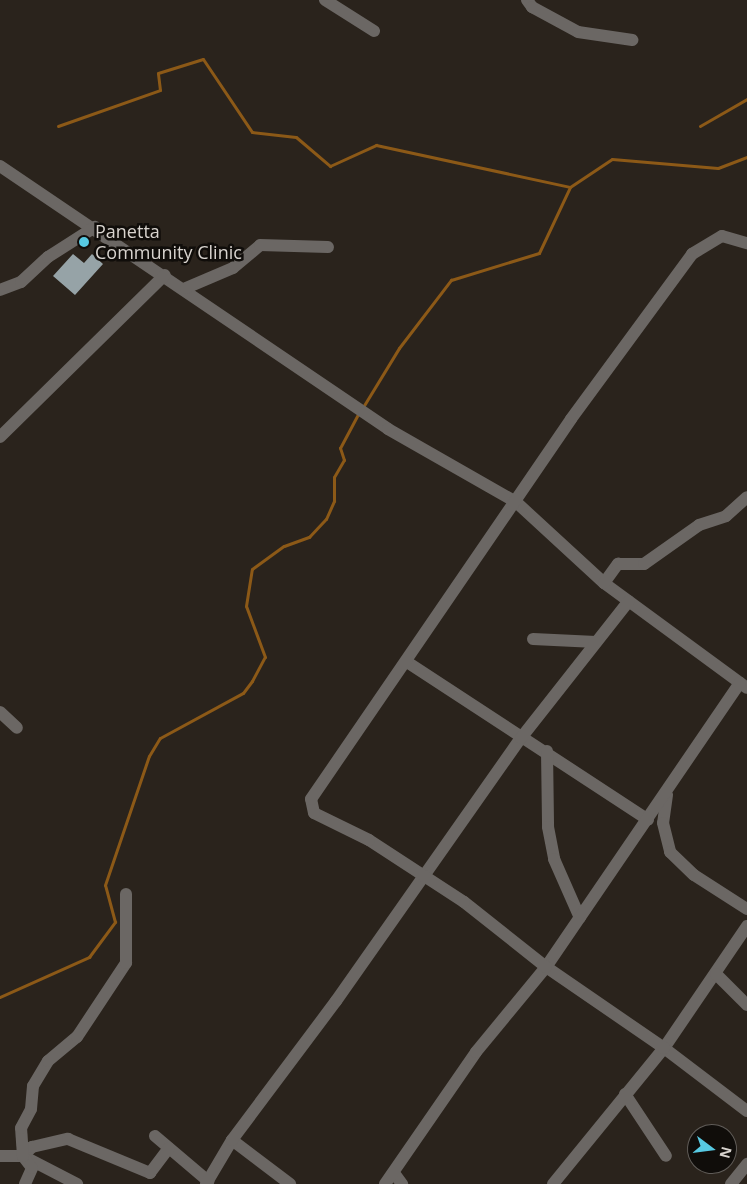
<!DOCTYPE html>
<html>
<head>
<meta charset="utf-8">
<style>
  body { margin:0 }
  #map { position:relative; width:747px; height:1184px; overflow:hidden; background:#2a231c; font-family:"Open Sans",sans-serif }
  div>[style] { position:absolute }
  .stream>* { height:3px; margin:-1.5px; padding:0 1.5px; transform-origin:1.5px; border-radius:1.5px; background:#8c5917 }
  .building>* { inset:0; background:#96a3a7 }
  .minor>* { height:12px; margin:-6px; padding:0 6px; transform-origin:6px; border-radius:6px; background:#6b6764 }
  .dots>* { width:14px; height:14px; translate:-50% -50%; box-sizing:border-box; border:2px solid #100d0a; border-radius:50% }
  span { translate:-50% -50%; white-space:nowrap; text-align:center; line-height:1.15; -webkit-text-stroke:5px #100d0a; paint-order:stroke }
  .poi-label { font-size:18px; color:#d8d3ce }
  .left { translate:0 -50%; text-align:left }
  .north { position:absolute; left:687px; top:1124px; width:50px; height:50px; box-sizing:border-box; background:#100d0a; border:1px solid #605c58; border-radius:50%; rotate:105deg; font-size:14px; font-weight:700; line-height:20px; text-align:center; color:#d8d3ce }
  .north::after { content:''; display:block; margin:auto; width:18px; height:22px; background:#57c9e2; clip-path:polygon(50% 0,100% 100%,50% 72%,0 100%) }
</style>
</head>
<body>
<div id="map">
  <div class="stream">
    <div style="left:58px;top:126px;width:108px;rotate:-19.4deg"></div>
    <div style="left:160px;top:90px;width:17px;rotate:-97deg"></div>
    <div style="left:158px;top:73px;width:47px;rotate:-17.3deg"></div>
    <div style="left:203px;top:59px;width:88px;rotate:56.1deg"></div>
    <div style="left:252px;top:132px;width:44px;rotate:6.5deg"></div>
    <div style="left:296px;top:137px;width:45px;rotate:40.5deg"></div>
    <div style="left:330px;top:166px;width:51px;rotate:-24.5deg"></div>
    <div style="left:376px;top:145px;width:198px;rotate:12.2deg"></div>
    <div style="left:570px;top:187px;width:50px;rotate:-33.7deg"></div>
    <div style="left:612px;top:159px;width:106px;rotate:4.9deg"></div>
    <div style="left:718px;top:168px;width:31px;rotate:-21deg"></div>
    <div style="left:700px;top:126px;width:54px;rotate:-29.9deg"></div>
    <div style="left:363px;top:407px;width:69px;rotate:-58.6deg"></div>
    <div style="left:399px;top:348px;width:86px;rotate:-52.6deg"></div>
    <div style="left:451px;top:280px;width:92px;rotate:-17.1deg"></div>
    <div style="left:539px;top:253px;width:73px;rotate:-64.8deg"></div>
    <div style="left:0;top:997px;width:98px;rotate:-24.2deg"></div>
    <div style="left:89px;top:957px;width:44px;rotate:-53.4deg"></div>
    <div style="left:115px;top:922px;width:38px;rotate:-105deg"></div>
    <div style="left:105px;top:885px;width:136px;rotate:-71.2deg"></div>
    <div style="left:149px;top:756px;width:21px;rotate:-59deg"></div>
    <div style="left:160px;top:738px;width:94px;rotate:-28.5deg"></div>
    <div style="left:243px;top:693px;width:15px;rotate:-53deg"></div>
    <div style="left:252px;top:681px;width:27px;rotate:-62deg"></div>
    <div style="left:265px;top:657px;width:54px;rotate:-110.4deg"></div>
    <div style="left:246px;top:606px;width:37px;rotate:-81deg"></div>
    <div style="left:252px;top:569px;width:39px;rotate:-36deg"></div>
    <div style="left:284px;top:546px;width:27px;rotate:-20deg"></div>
    <div style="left:309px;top:537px;width:25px;rotate:-47deg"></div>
    <div style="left:326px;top:519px;width:20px;rotate:-66deg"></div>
    <div style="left:334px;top:501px;width:24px;rotate:-90deg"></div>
    <div style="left:334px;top:477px;width:20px;rotate:-60deg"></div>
    <div style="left:344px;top:460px;width:13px;rotate:-108deg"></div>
    <div style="left:340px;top:448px;width:38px;rotate:-62deg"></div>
  </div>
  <div class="building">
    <div style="clip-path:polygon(73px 254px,84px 263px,92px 254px,103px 264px,75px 295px,53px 276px)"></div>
  </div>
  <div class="minor">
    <div style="left:325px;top:0;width:58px;rotate:32.3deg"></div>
    <div style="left:527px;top:0;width:9px;rotate:54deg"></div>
    <div style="left:532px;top:7px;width:52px;rotate:28.5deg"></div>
    <div style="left:578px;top:32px;width:55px;rotate:8.4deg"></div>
    <div style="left:0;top:166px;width:469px;rotate:34.1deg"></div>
    <div style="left:388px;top:429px;width:147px;rotate:29.7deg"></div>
    <div style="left:516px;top:502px;width:120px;rotate:42.6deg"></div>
    <div style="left:604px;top:583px;width:177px;rotate:36.3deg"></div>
    <div style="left:186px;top:288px;width:51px;rotate:-23.1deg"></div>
    <div style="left:233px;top:268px;width:35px;rotate:-40deg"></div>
    <div style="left:260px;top:245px;width:68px;rotate:1.7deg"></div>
    <div style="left:0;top:290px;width:22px;rotate:-21deg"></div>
    <div style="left:21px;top:282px;width:37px;rotate:-43deg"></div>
    <div style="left:48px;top:257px;width:56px;rotate:-32.6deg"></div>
    <div style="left:0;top:437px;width:231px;rotate:-44.5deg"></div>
    <div style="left:604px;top:583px;width:24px;rotate:-54deg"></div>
    <div style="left:618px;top:564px;width:26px"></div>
    <div style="left:644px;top:564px;width:67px;rotate:-35.3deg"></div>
    <div style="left:699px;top:525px;width:28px;rotate:-18deg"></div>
    <div style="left:726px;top:516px;width:28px;rotate:-42deg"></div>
    <div style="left:533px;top:639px;width:63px;rotate:2.7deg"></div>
    <div style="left:407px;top:662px;width:288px;rotate:33.2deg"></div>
    <div style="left:0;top:712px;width:23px;rotate:43deg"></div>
    <div style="left:547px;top:751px;width:76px;rotate:89.2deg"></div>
    <div style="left:548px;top:827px;width:33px;rotate:79deg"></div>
    <div style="left:554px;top:859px;width:64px;rotate:66.2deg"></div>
    <div style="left:667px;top:795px;width:28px;rotate:98deg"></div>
    <div style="left:663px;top:823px;width:30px;rotate:76deg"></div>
    <div style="left:670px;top:852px;width:33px;rotate:44deg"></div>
    <div style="left:694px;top:875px;width:63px;rotate:32.7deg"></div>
    <div style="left:747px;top:926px;width:148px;rotate:124.2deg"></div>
    <div style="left:664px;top:1048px;width:104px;rotate:37.2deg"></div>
    <div style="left:716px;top:974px;width:44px;rotate:45deg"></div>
    <div style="left:625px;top:1094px;width:74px;rotate:56.5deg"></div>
    <div style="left:155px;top:1136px;width:70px;rotate:40.3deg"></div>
    <div style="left:232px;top:1140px;width:73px;rotate:37.2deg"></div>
    <div style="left:0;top:1156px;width:23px"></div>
    <div style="left:23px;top:1156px;width:61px;rotate:27.4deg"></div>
    <div style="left:23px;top:1156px;width:13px;rotate:-45deg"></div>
    <div style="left:32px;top:1147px;width:37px;rotate:-13deg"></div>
    <div style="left:68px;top:1139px;width:89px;rotate:22.5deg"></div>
    <div style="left:150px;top:1173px;width:31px;rotate:-53deg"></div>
    <div style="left:394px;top:1173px;width:14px;rotate:54deg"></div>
    <div style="left:25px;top:1184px;width:17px;rotate:-66deg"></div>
    <div style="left:32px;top:1168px;width:15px;rotate:-127deg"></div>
    <div style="left:23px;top:1156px;width:28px;rotate:-94deg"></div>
    <div style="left:21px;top:1128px;width:21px;rotate:-62deg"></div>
    <div style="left:31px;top:1109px;width:23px;rotate:-85deg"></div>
    <div style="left:33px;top:1086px;width:29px;rotate:-59deg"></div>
    <div style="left:48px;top:1061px;width:38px;rotate:-40deg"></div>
    <div style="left:77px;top:1037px;width:89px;rotate:-56.5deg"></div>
    <div style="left:126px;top:963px;width:69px;rotate:-90deg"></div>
    <div style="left:206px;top:1184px;width:51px;rotate:-59.4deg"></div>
    <div style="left:232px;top:1140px;width:174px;rotate:-53.2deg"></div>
    <div style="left:336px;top:1001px;width:322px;rotate:-54.9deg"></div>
    <div style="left:521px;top:738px;width:174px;rotate:-51.8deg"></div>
    <div style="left:385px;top:1184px;width:160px;rotate:-55.4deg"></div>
    <div style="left:476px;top:1052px;width:110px;rotate:-50.5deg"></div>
    <div style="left:546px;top:967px;width:344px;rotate:-55.7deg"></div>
    <div style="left:553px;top:1184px;width:176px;rotate:-50.8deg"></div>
    <div style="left:664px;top:1048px;width:143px;rotate:-145.5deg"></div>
    <div style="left:546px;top:967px;width:105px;rotate:-141.6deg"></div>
    <div style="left:464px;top:902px;width:113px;rotate:-146.9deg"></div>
    <div style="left:369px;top:840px;width:61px;rotate:-153.9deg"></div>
    <div style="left:314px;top:813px;width:14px;rotate:-102deg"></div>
    <div style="left:311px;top:799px;width:460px;rotate:-55.6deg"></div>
    <div style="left:571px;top:419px;width:205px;rotate:-53.7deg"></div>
    <div style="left:692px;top:254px;width:35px;rotate:-31deg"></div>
    <div style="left:722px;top:236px;width:26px;rotate:16deg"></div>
    <div style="left:731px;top:1184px;width:26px;rotate:-51deg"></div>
  </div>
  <div class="dots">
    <div style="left:84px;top:242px;background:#57c9e2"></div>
  </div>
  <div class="poi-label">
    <span class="left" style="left:95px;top:242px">Panetta<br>Community Clinic</span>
  </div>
  <div class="north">N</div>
</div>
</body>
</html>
